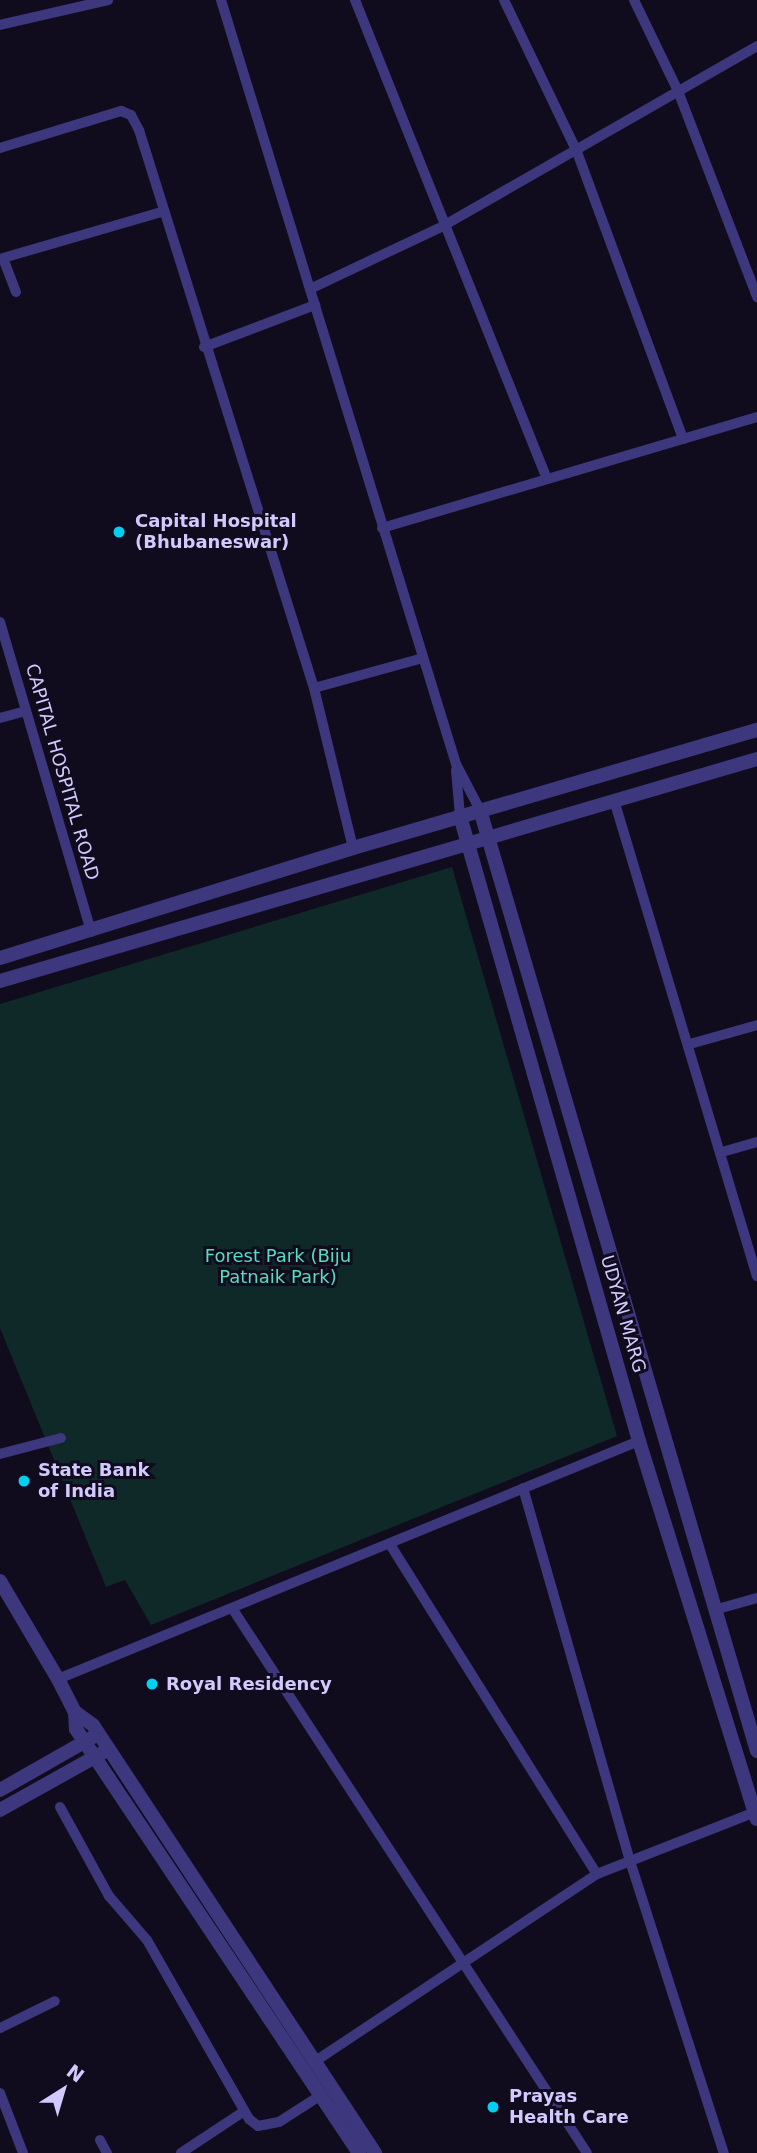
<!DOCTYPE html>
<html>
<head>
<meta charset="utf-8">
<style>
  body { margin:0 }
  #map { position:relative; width:757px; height:2153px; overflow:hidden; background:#100c1e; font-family:"DejaVu Sans",sans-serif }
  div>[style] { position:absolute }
  .green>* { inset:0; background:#0f2828 }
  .minor>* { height:10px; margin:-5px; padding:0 5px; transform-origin:5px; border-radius:5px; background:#3d377d }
  .tertiary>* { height:14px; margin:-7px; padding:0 7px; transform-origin:7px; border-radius:7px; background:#3d377d }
  .dots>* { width:19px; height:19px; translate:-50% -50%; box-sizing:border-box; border:4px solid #100c1e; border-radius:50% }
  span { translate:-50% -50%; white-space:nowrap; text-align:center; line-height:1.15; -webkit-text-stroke:6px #100c1e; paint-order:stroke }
  .poi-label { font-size:18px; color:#d2cafe; font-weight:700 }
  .left { translate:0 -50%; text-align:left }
  .street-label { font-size:18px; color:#d2cafe }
  .park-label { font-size:18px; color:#57ddc2 }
  .north { position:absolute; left:28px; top:2055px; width:70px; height:70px; -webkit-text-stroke:5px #100c1e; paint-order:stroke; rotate:37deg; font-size:19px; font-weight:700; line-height:28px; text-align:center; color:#d2cafe }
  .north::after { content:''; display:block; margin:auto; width:24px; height:32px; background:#d2cafe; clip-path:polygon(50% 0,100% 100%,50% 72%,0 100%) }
</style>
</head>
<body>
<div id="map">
  <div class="green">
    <div style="clip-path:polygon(452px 867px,617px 1436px,151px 1625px,125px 1580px,106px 1587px,0 1328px,0 1004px)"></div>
  </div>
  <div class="minor">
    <div style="left:221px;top:0;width:799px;rotate:72.9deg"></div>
    <div style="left:456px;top:764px;width:52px;rotate:62.4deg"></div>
    <div style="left:355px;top:0;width:516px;rotate:68.16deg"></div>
    <div style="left:504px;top:0;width:169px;rotate:64.3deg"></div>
    <div style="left:577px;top:152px;width:306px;rotate:69.7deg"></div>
    <div style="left:634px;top:0;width:101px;rotate:64.2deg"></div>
    <div style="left:678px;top:91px;width:221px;rotate:69deg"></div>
    <div style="left:0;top:25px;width:111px;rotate:-13deg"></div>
    <div style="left:0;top:148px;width:127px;rotate:-17deg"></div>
    <div style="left:121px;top:111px;width:11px;rotate:22deg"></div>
    <div style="left:131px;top:115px;width:17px;rotate:62deg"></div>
    <div style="left:139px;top:130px;width:585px;rotate:72.59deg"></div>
    <div style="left:314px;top:688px;width:165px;rotate:76.3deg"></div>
    <div style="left:310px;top:289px;width:147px;rotate:-25.3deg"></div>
    <div style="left:443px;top:226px;width:362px;rotate:-29.8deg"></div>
    <div style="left:16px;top:292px;width:36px;rotate:-111deg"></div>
    <div style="left:3px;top:258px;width:165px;rotate:-16.2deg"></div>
    <div style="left:204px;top:347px;width:119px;rotate:-20.7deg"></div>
    <div style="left:382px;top:528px;width:391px;rotate:-16.5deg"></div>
    <div style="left:0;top:622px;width:323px;rotate:73.6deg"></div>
    <div style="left:314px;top:688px;width:113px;rotate:-15.4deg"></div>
    <div style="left:0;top:718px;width:27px;rotate:-15deg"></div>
    <div style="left:456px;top:770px;width:46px;rotate:85deg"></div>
    <div style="left:614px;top:800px;width:497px;rotate:73.3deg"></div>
    <div style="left:690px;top:1044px;width:70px;rotate:-15.8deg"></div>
    <div style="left:722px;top:1152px;width:36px;rotate:-16deg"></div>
    <div style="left:0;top:1454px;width:63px;rotate:-14.7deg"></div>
    <div style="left:523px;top:1488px;width:388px;rotate:74deg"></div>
    <div style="left:630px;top:1861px;width:307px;rotate:72.2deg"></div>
    <div style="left:391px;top:1546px;width:387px;rotate:57.9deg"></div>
    <div style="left:232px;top:1608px;width:650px;rotate:56.92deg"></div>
    <div style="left:714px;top:1610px;width:45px;rotate:-15.6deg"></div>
    <div style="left:58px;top:1679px;width:628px;rotate:-22.28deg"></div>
    <div style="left:60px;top:1807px;width:102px;rotate:61.2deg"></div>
    <div style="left:109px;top:1896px;width:58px;rotate:49.2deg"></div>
    <div style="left:147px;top:1940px;width:206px;rotate:60.3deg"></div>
    <div style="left:249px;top:2119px;width:11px;rotate:38deg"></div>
    <div style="left:258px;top:2126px;width:21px;rotate:-11deg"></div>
    <div style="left:279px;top:2122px;width:50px;rotate:-32.7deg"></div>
    <div style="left:0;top:2028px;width:61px;rotate:-26.1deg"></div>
    <div style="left:314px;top:2062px;width:340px;rotate:-33.6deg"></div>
    <div style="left:597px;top:1874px;width:170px;rotate:-21.4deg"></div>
    <div style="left:0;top:2093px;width:64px;rotate:69deg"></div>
    <div style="left:100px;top:2140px;width:15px;rotate:62deg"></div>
    <div style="left:181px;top:2153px;width:74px;rotate:-33.5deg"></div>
  </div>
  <div class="tertiary">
    <div style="left:480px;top:810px;width:981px;rotate:73.6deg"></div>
    <div style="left:460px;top:816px;width:650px;rotate:74.02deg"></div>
    <div style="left:639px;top:1441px;width:396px;rotate:72.7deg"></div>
    <div style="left:0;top:958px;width:370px;rotate:-17.3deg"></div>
    <div style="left:353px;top:848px;width:421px;rotate:-16.3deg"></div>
    <div style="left:0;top:981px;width:789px;rotate:-16.34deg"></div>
    <div style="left:0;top:1581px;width:114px;rotate:59.4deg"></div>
    <div style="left:58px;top:1679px;width:37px;rotate:63deg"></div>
    <div style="left:75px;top:1712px;width:17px;rotate:87deg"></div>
    <div style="left:76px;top:1729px;width:510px;rotate:56.28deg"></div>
    <div style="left:75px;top:1712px;width:22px;rotate:36deg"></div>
    <div style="left:93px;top:1725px;width:513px;rotate:56.62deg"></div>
    <div style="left:0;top:1790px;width:107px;rotate:-29.7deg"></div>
    <div style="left:0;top:1810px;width:117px;rotate:-29.2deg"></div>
  </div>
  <div class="dots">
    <div style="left:119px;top:532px;background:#02cff2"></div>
    <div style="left:24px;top:1481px;background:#02cff2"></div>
    <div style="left:152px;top:1684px;background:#02cff2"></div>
    <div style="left:493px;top:2107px;background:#02cff2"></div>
  </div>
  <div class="poi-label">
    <span class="left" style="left:135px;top:532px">Capital Hospital<br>(Bhubaneswar)</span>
    <span class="left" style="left:38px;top:1481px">State Bank<br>of India</span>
    <span class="left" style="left:166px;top:1684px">Royal Residency</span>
    <span class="left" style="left:509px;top:2107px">Prayas<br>Health Care</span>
  </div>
  <div class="street-label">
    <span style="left:62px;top:772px;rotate:74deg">CAPITAL HOSPITAL ROAD</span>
    <span style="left:623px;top:1314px;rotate:74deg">UDYAN MARG</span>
  </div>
  <div class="park-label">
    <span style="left:278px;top:1267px">Forest Park (Biju<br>Patnaik Park)</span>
  </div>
  <div class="north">N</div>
</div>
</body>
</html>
